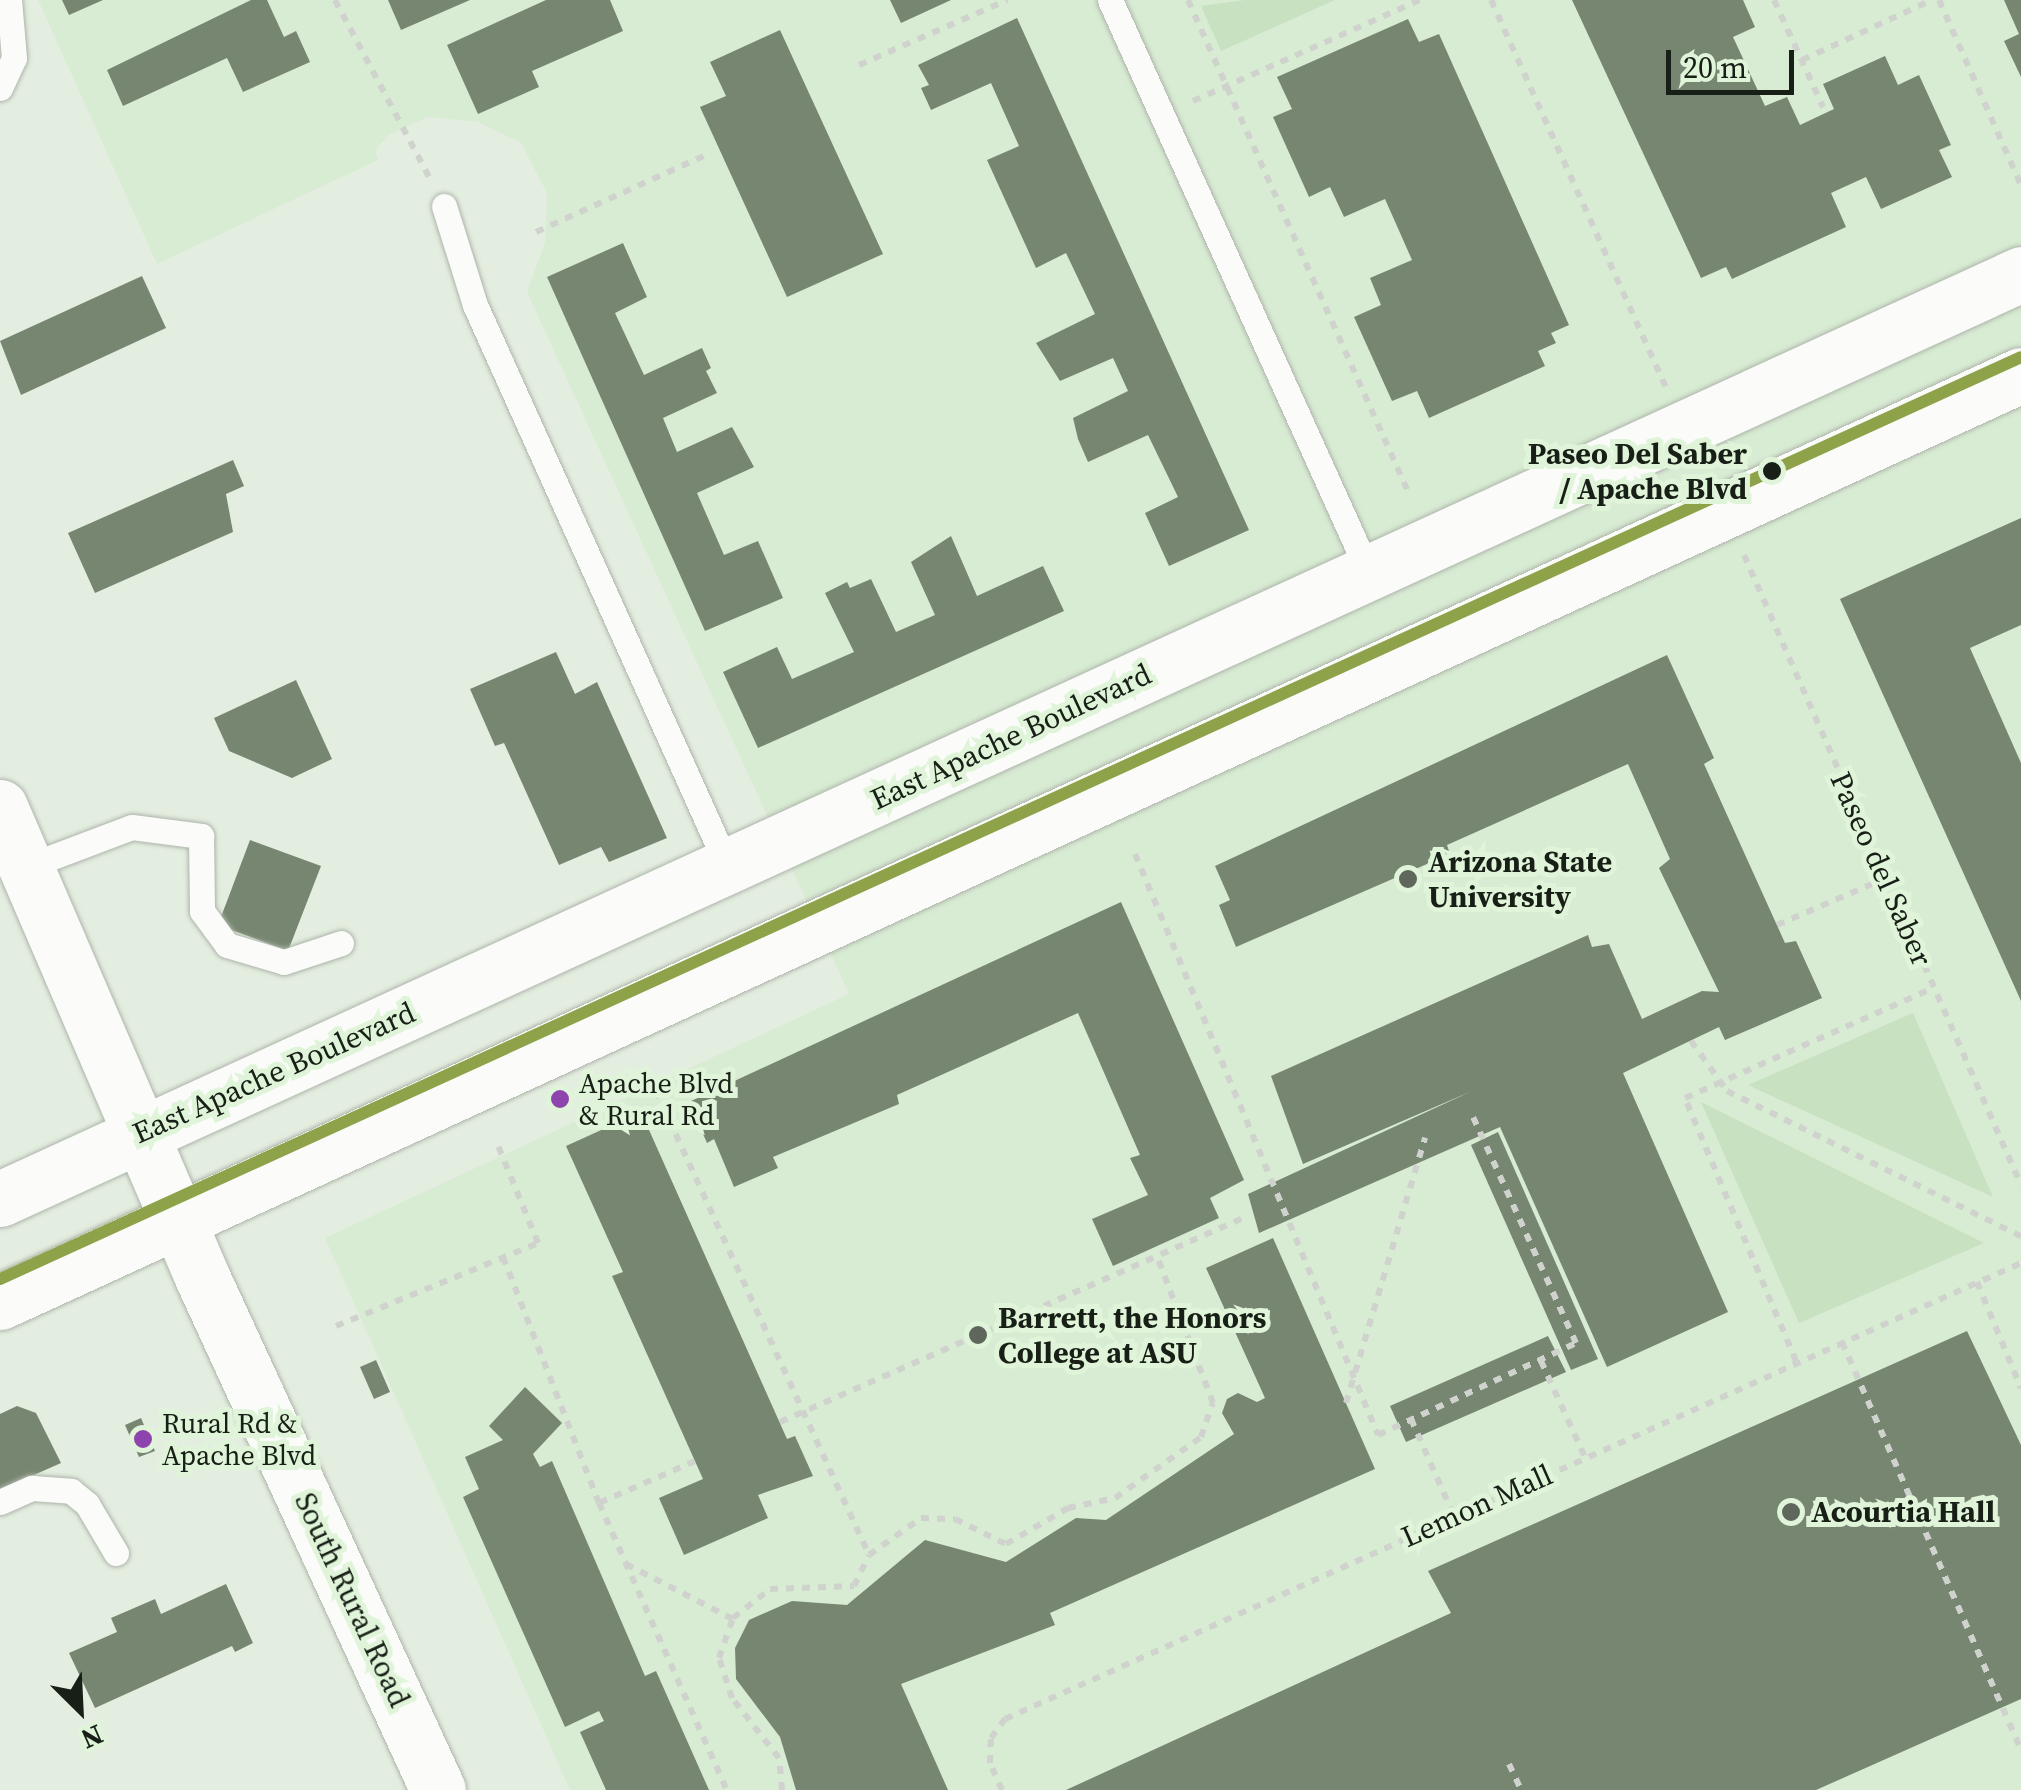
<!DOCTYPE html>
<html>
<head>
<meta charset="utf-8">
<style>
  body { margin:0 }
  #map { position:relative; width:2021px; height:1790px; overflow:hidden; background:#e4eee0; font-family:"Source Serif 4",serif }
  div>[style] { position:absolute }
  .built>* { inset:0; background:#d8ebd3 }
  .green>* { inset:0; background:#c8e1c1 }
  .building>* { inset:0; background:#778671 }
  .path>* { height:6px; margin-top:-3px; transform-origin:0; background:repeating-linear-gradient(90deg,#cfd2cd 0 8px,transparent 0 16px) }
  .roads { filter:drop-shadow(0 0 2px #aeb5ab) drop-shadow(0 0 2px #aeb5ab) }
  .service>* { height:25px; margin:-12.5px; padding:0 12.5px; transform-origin:12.5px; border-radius:12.5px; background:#fbfcfa }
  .primary>* { height:55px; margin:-27.5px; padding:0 27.5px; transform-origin:27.5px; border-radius:27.5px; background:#fbfcfa }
  .tram-1>* { height:12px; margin:-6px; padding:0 6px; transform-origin:6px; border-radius:6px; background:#8ea249 }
  .dots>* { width:28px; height:28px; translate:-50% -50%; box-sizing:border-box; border:5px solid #e0f4da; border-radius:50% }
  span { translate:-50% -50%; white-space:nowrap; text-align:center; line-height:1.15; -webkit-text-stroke:10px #e0f4da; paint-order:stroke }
  .bus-label { font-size:28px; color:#181f16 }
  .left { translate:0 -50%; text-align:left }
  .stop-label { font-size:30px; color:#181f16; font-weight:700 }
  .right { translate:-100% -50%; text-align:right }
  .street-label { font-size:30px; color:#181f16 }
  .poi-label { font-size:30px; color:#181f16; font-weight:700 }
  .north { position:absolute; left:30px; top:1660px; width:100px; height:100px; -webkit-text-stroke:8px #e0f4da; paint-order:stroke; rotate:156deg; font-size:28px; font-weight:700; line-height:40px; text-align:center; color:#181f16 }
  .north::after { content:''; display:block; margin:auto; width:35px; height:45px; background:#181f16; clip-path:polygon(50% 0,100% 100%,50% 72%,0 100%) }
  .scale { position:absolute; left:1666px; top:50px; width:128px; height:45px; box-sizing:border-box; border:5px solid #181f16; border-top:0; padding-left:12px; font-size:30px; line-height:35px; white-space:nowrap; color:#181f16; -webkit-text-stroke:8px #e0f4da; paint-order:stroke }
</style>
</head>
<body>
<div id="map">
  <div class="built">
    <div style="clip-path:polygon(38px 0,2021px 0,2021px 1790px,570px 1790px,325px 1238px,849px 994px,527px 292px,545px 243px,547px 193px,521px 143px,478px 122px,428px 117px,390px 134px,375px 150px,378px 160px,157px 264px)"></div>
  </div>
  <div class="green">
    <div style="clip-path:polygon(1245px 0,1335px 0,1221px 51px,1201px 6px)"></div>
    <div style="clip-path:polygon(1913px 1013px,1993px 1197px,1748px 1085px)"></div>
    <div style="clip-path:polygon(1701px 1102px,1984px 1243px,1799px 1323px)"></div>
  </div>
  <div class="building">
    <div style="clip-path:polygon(62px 0,103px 0,69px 15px)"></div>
    <div style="clip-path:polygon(251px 0,267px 0,284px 37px,296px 31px,310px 62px,243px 92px,227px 58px,123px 106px,107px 70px)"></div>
    <div style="clip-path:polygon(388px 0,470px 0,401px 30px)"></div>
    <div style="clip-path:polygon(546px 0,610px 0,623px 31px,532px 71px,539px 87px,478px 114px,447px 45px)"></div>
    <div style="clip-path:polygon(890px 0,951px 0,901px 23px)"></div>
    <div style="clip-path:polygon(1572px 0,1743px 0,1755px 27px,1733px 37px,1765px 106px,1787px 97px,1800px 125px,1834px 109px,1823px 84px,1885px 56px,1898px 85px,1919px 75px,1951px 145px,1939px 150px,1952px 177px,1881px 209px,1866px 177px,1831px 193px,1846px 227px,1732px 279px,1726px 267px,1701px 278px)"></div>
    <div style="clip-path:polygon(2004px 0,2021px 0,2021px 77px,2004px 41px,2019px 34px)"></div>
    <div style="clip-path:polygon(1017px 18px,1249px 530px,1169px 566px,1145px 513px,1178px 497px,1148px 435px,1088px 462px,1078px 439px,1073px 418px,1128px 391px,1113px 358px,1060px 381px,1036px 343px,1095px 314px,1066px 253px,1036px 268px,987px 160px,1019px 146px,991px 83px,931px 110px,921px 88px,929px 85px,918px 65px)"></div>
    <div style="clip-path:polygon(1408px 19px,1419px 42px,1439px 34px,1569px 325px,1551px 333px,1556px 343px,1538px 351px,1545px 366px,1429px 418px,1417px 391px,1392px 401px,1354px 317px,1381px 305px,1370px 278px,1412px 260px,1385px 199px,1344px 217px,1330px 187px,1309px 197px,1273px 117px,1292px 109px,1277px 77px)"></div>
    <div style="clip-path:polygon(780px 30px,883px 254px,787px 297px,700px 107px,726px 96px,710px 62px)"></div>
    <div style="clip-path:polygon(623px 243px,647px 297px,615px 313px,644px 375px,702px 348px,711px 368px,706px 371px,717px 393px,663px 418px,677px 452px,732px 427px,754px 467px,697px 493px,724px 555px,758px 541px,783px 598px,705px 631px,547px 277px)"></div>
    <div style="clip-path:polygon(142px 276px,166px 328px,21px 395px,0 341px)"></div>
    <div style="clip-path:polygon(233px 460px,244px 486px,226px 494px,233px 532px,95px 593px,68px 533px)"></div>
    <div style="clip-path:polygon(2021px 518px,2021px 625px,1970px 648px,2021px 763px,2021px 1001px,1840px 599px)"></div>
    <div style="clip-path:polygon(951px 536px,977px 596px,1043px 566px,1064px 611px,758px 748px,723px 672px,777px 647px,792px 679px,854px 652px,825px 593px,847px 582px,850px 588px,871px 579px,896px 632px,935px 615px,911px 562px)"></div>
    <div style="clip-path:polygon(556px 652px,575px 694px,597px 682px,667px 838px,609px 862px,601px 847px,559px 865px,504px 743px,495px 746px,470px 689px)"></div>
    <div style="clip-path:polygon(1667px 655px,1714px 758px,1704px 764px,1785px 943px,1796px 941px,1822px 998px,1725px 1040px,1719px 1027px,1623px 1073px,1728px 1312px,1607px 1367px,1500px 1127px,1259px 1233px,1248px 1194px,1472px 1091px,1303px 1164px,1271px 1076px,1588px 935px,1592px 947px,1609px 944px,1642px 1019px,1702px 991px,1719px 992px,1659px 868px,1670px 859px,1628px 764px,1447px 845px,1450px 854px,1236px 947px,1219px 905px,1230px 900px,1215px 866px)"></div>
    <div style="clip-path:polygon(296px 680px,332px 759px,292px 778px,229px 751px,214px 718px)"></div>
    <div style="clip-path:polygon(250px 840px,321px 866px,288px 951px,218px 925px)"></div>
    <div style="clip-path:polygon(1121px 902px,1244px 1180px,1210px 1198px,1219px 1218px,1113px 1266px,1092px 1219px,1148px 1195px,1130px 1158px,1140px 1155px,1078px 1013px,897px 1095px,899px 1104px,773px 1157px,778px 1168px,734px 1187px,714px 1139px,707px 1143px,689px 1102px)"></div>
    <div style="clip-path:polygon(641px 1112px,787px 1439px,795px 1436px,813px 1476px,758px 1495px,768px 1518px,684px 1555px,659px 1498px,703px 1479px,612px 1276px,623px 1272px,566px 1146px)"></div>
    <div style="clip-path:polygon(1498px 1132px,1598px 1359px,1571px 1370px,1471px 1145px)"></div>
    <div style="clip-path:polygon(1273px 1238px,1375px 1469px,1050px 1613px,1055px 1625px,901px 1684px,948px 1790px,796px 1790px,780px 1737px,736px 1679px,735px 1648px,749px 1620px,792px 1601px,847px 1605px,925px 1540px,1006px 1562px,1076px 1518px,1106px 1520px,1234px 1434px,1222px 1413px,1227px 1399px,1238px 1393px,1257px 1402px,1265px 1398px,1206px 1268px)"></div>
    <div style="clip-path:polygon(1967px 1331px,2021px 1445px,2021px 1699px,1816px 1790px,1066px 1790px,1451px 1613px,1428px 1571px)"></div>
    <div style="clip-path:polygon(1548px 1336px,1566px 1372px,1406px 1442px,1390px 1406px)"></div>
    <div style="clip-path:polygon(376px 1360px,390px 1392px,374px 1399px,360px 1367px)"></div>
    <div style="clip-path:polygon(525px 1387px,562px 1423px,533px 1454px,540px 1467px,552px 1461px,645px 1676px,656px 1671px,709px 1790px,606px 1790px,580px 1732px,604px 1721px,599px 1711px,565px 1727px,463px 1497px,479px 1489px,465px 1457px,503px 1440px,489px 1426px)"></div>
    <div style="clip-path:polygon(17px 1406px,36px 1413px,61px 1463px,0 1490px,0 1414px)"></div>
    <div style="clip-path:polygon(141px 1418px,155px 1451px,139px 1457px,125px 1425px)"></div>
    <div style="clip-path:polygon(226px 1584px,253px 1643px,235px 1652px,232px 1646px,95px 1708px,69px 1653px,117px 1632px,111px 1618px,155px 1599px,161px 1614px)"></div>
  </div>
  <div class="path">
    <div style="left:335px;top:0;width:203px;rotate:62deg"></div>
    <div style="left:1188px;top:0;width:543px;rotate:65.89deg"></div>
    <div style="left:1491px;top:0;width:425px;rotate:65.7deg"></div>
    <div style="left:1774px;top:0;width:118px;rotate:65.4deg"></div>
    <div style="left:1939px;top:0;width:202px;rotate:66.1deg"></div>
    <div style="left:1802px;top:60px;width:143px;rotate:-24.8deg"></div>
    <div style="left:859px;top:65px;width:162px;rotate:-23.7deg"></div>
    <div style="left:1193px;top:101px;width:248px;rotate:-24deg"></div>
    <div style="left:536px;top:232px;width:187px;rotate:-24.4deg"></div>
    <div style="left:1744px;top:555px;width:688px;rotate:66.27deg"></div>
    <div style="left:1135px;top:854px;width:630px;rotate:67.3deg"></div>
    <div style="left:1378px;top:1435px;width:218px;rotate:-24.9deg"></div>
    <div style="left:1576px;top:1343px;width:248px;rotate:-114.5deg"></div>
    <div style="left:1777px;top:925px;width:116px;rotate:-23.3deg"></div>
    <div style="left:1691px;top:1041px;width:62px;rotate:54.2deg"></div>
    <div style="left:1727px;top:1091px;width:328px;rotate:26.3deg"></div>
    <div style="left:649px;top:1076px;width:527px;rotate:65.33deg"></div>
    <div style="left:503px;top:1257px;width:264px;rotate:68.7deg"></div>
    <div style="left:1977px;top:1282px;width:115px;rotate:67.5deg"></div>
    <div style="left:336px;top:1326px;width:218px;rotate:-22.3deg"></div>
    <div style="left:538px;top:1243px;width:108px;rotate:-112.3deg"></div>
    <div style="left:1842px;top:1342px;width:442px;rotate:66.3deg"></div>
    <div style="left:1541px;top:1361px;width:106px;rotate:65.4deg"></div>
    <div style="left:1796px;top:1361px;width:285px;rotate:-112.9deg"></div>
    <div style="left:1685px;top:1098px;width:271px;rotate:-23.9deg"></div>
    <div style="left:1346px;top:1403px;width:277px;rotate:-73.4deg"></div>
    <div style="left:1411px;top:1419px;width:106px;rotate:66.1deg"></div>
    <div style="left:780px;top:1422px;width:511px;rotate:-23.76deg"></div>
    <div style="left:695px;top:1461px;width:105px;rotate:156.4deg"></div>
    <div style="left:599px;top:1503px;width:314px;rotate:66deg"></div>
    <div style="left:626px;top:1564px;width:127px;rotate:27.2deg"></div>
    <div style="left:1509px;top:1764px;width:29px;rotate:65deg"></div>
    <div style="left:782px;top:1790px;width:32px;rotate:-95deg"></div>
    <div style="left:779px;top:1758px;width:76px;rotate:-128.1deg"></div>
    <div style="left:732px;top:1698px;width:42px;rotate:-108deg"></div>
    <div style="left:719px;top:1658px;width:42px;rotate:-70.7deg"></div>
    <div style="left:733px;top:1618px;width:47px;rotate:-38.1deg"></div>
    <div style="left:770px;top:1589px;width:84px;rotate:-2deg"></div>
    <div style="left:854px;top:1586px;width:34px;rotate:-64deg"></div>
    <div style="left:869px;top:1555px;width:64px;rotate:-35.4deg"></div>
    <div style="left:921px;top:1518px;width:34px;rotate:2deg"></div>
    <div style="left:955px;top:1519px;width:57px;rotate:26.1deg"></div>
    <div style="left:1006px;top:1544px;width:72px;rotate:-30.1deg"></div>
    <div style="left:1068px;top:1508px;width:48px;rotate:-12deg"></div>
    <div style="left:1115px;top:1498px;width:105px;rotate:-35.3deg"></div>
    <div style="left:1201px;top:1437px;width:36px;rotate:-71deg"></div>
    <div style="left:1213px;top:1403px;width:157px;rotate:-110.9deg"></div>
    <div style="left:1002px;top:1790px;width:30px;rotate:-114deg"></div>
    <div style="left:990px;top:1763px;width:25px;rotate:-88deg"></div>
    <div style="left:991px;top:1738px;width:24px;rotate:-54deg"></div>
    <div style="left:1005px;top:1719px;width:1114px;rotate:-24.17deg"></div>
  </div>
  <div class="roads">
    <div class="service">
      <div style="left:1110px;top:0;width:629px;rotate:65.68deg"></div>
      <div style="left:0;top:88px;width:33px;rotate:-65deg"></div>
      <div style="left:14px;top:58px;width:58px;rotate:-94.9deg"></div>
      <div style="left:444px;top:206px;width:104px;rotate:72.6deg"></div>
      <div style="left:475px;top:305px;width:614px;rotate:65.77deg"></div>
      <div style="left:26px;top:867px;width:113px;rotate:-20.7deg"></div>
      <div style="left:132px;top:827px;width:70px;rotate:7.4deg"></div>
      <div style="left:201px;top:836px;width:75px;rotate:89.2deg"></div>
      <div style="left:202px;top:911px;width:42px;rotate:53.7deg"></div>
      <div style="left:227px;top:945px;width:59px;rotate:16.6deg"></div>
      <div style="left:284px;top:962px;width:60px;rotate:-18.4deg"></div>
      <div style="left:0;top:1502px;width:35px;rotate:-24deg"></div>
      <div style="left:32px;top:1488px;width:39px;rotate:4deg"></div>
      <div style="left:71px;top:1491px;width:21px;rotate:39deg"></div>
      <div style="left:87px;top:1504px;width:57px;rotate:59.4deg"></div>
    </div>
    <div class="primary">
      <div style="left:0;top:807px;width:514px;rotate:66.73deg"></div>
      <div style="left:203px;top:1279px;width:562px;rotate:65.3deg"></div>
      <div style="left:0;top:1199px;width:2223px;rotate:-24.59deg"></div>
      <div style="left:0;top:1302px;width:2223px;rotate:-24.64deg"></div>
    </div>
  </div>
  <div class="tram-1">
    <div style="left:0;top:1279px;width:2221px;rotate:-24.52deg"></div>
  </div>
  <div class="dots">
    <div style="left:1772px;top:471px;background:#181f16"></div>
    <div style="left:1408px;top:879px;background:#5f675d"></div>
    <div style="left:560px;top:1099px;background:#8e44ad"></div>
    <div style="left:978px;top:1335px;background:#5f675d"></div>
    <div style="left:143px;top:1439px;background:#8e44ad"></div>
    <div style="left:1791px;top:1512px;background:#5f675d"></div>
  </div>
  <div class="bus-label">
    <span class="left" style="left:579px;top:1099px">Apache Blvd<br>&amp; Rural Rd</span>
    <span class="left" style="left:162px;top:1439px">Rural Rd &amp;<br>Apache Blvd</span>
  </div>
  <div class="stop-label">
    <span class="right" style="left:1747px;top:471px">Paseo Del Saber<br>/ Apache Blvd</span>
  </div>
  <div class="street-label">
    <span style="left:1011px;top:737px;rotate:-25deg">East Apache Boulevard</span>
    <span style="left:1881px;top:869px;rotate:66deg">Paseo del Saber</span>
    <span style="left:274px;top:1073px;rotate:-24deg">East Apache Boulevard</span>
    <span style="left:1477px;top:1506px;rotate:-24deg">Lemon Mall</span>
    <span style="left:352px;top:1600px;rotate:65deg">South Rural Road</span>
  </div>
  <div class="poi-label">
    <span class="left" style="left:1428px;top:879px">Arizona State<br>University</span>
    <span class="left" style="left:998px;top:1335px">Barrett, the Honors<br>College at ASU</span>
    <span class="left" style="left:1811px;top:1512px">Acourtia Hall</span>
  </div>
  <div class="north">N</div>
  <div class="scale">20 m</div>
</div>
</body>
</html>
